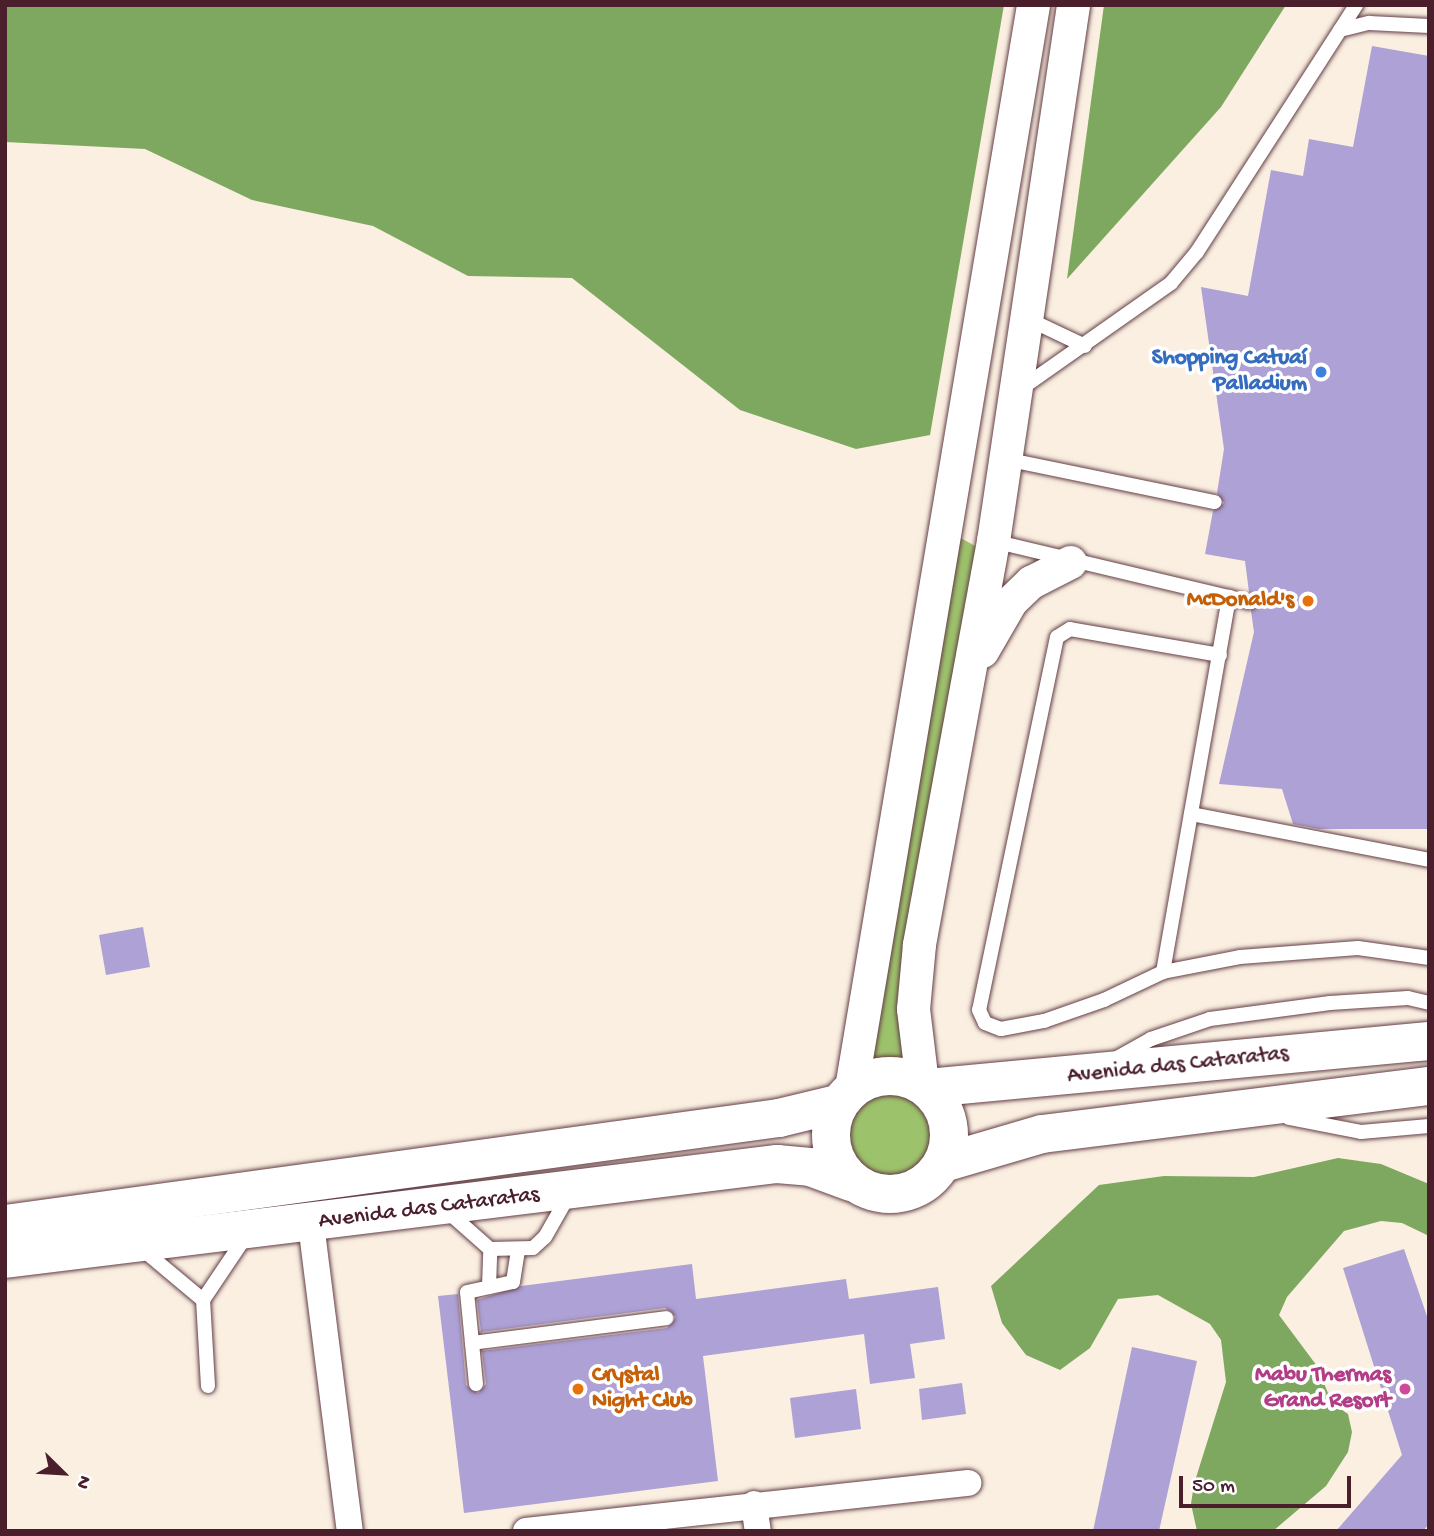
<!DOCTYPE html>
<html>
<head>
<meta charset="utf-8">
<style>
  body { margin:0 }
  #map { position:relative; width:1434px; height:1536px; overflow:hidden; background:#faefe1; font-family:"Gochi Hand",sans-serif }
  div>[style] { position:absolute }
  .green>* { inset:0; background:#9dc26c }
  .round { border-radius:50% }
  .forest>* { inset:0; background:#7ea860 }
  .building>* { inset:0; background:#ada1d5 }
  .roads { filter:drop-shadow(0 0 2px #643e46) drop-shadow(0 0 2px #643e46) }
  .service>* { height:14px; margin:-7px; padding:0 7px; transform-origin:7px; border-radius:7px; background:#fff }
  .minor>* { height:26px; margin:-13px; padding:0 13px; transform-origin:13px; border-radius:13px; background:#fff }
  .tertiary>* { height:33px; margin:-16.5px; padding:0 16.5px; transform-origin:16.5px; border-radius:16.5px; background:#fff }
  .primary>* { height:38px; margin:-19px; padding:0 19px; transform-origin:19px; border-radius:19px; background:#fff }
  .primary>.ring { margin:-19px; padding:0; box-sizing:content-box; background:none; border:38px solid #fff; border-radius:50% }
  .dots>* { width:19px; height:19px; translate:-50% -50%; box-sizing:border-box; border:4px solid #fff; border-radius:50% }
  span { translate:-50% -50%; white-space:nowrap; text-align:center; line-height:1.15; -webkit-text-stroke:7px #fff; paint-order:stroke }
  .shop-label { font-size:23px; color:#366cbe; font-weight:700 }
  .right { translate:-100% -50%; text-align:right }
  .food-label { font-size:23px; color:#c56008; font-weight:700 }
  .left { translate:0 -50%; text-align:left }
  .street-label { font-size:23px; color:#4a1f2b }
  .hotel-label { font-size:23px; color:#b23c85; font-weight:700 }
  .frame { position:absolute; inset:0; border:7px solid #4a1f2b; pointer-events:none }
  .north { position:absolute; left:28px; top:1438px; width:70px; height:70px; -webkit-text-stroke:5px #fff; paint-order:stroke; rotate:114deg; font-size:19px; font-weight:700; line-height:28px; text-align:center; color:#4a1f2b }
  .north::after { content:''; display:block; margin:auto; width:24px; height:32px; background:#4a1f2b; clip-path:polygon(50% 0,100% 100%,50% 72%,0 100%) }
  .scale { position:absolute; left:1179px; top:1476px; width:172px; height:32px; box-sizing:border-box; border:4px solid #4a1f2b; border-top:0; padding-left:9px; font-size:21px; line-height:24px; white-space:nowrap; color:#4a1f2b; -webkit-text-stroke:5px #fff; paint-order:stroke }
</style>
</head>
<body>
<div id="map">
  <div class="green">
    <div style="clip-path:polygon(959px 537px,977px 547px,913px 1059px,885px 1061px,864px 1069px)"></div>
    <div class="round" style="left:848px;top:1093px;width:84px;height:84px"></div>
  </div>
  <div class="forest">
    <div style="clip-path:polygon(5px 5px,1004px 5px,930px 435px,856px 449px,740px 410px,572px 278px,468px 276px,373px 226px,252px 200px,145px 149px,5px 142px)"></div>
    <div style="clip-path:polygon(1104px 5px,1286px 5px,1221px 107px,1067px 279px)"></div>
    <div style="clip-path:polygon(1338px 1158px,1381px 1164px,1429px 1184px,1429px 1236px,1402px 1223px,1381px 1221px,1344px 1231px,1287px 1297px,1279px 1315px,1317px 1366px,1332px 1403px,1348px 1414px,1352px 1432px,1348px 1452px,1326px 1486px,1273px 1531px,1197px 1531px,1191px 1504px,1194px 1484px,1226px 1382px,1221px 1340px,1210px 1324px,1158px 1295px,1118px 1299px,1090px 1348px,1060px 1370px,1026px 1355px,1002px 1323px,991px 1286px,1099px 1185px,1164px 1176px,1254px 1177px)"></div>
  </div>
  <div class="building">
    <div style="clip-path:polygon(1372px 46px,1429px 56px,1429px 829px,1319px 829px,1293px 824px,1282px 789px,1219px 784px,1254px 632px,1251px 611px,1259px 600px,1249px 592px,1245px 561px,1205px 554px,1213px 511px,1224px 503px,1217px 493px,1224px 449px,1201px 287px,1248px 296px,1271px 170px,1303px 176px,1309px 139px,1353px 147px)"></div>
    <div style="clip-path:polygon(143px 927px,150px 967px,106px 975px,99px 935px)"></div>
    <div style="clip-path:polygon(1404px 1249px,1429px 1322px,1429px 1524px,1423px 1531px,1336px 1531px,1402px 1455px,1343px 1268px)"></div>
    <div style="clip-path:polygon(692px 1264px,696px 1299px,846px 1279px,849px 1299px,938px 1287px,945px 1339px,910px 1344px,915px 1378px,870px 1384px,864px 1334px,703px 1356px,718px 1481px,464px 1513px,438px 1296px,458px 1294px,466px 1385px,478px 1393px,486px 1384px,482px 1351px,667px 1328px,676px 1317px,665px 1308px,481px 1332px,477px 1300px,521px 1286px)"></div>
    <div style="clip-path:polygon(1132px 1347px,1197px 1361px,1159px 1531px,1093px 1531px)"></div>
    <div style="clip-path:polygon(962px 1383px,966px 1414px,922px 1420px,919px 1389px)"></div>
    <div style="clip-path:polygon(856px 1389px,861px 1429px,795px 1438px,790px 1398px)"></div>
  </div>
  <div class="roads">
    <div class="service">
      <div style="left:1340px;top:30px;width:30px;rotate:-14deg"></div>
      <div style="left:1369px;top:23px;width:60px;rotate:2.9deg"></div>
      <div style="left:1026px;top:318px;width:65px;rotate:25.4deg"></div>
      <div style="left:1019px;top:390px;width:186px;rotate:-35.1deg"></div>
      <div style="left:1171px;top:283px;width:40px;rotate:-50deg"></div>
      <div style="left:1197px;top:252px;width:294px;rotate:-57.2deg"></div>
      <div style="left:1005px;top:459px;width:214px;rotate:11.6deg"></div>
      <div style="left:993px;top:541px;width:264px;rotate:13.4deg"></div>
      <div style="left:1220px;top:655px;width:152px;rotate:-170.2deg"></div>
      <div style="left:1070px;top:629px;width:15px;rotate:148deg"></div>
      <div style="left:1057px;top:637px;width:381px;rotate:101.8deg"></div>
      <div style="left:979px;top:1010px;width:14px;rotate:65deg"></div>
      <div style="left:985px;top:1023px;width:17px;rotate:21deg"></div>
      <div style="left:1001px;top:1029px;width:44px;rotate:-10.5deg"></div>
      <div style="left:1044px;top:1021px;width:64px;rotate:-19.3deg"></div>
      <div style="left:1104px;top:1000px;width:65px;rotate:-25.4deg"></div>
      <div style="left:1163px;top:972px;width:78px;rotate:-11deg"></div>
      <div style="left:1240px;top:957px;width:118px;rotate:-4.4deg"></div>
      <div style="left:1358px;top:948px;width:72px;rotate:8deg"></div>
      <div style="left:1191px;top:814px;width:242px;rotate:10.9deg"></div>
      <div style="left:1163px;top:972px;width:381px;rotate:-80deg"></div>
      <div style="left:1115px;top:1059px;width:41px;rotate:-29.1deg"></div>
      <div style="left:1151px;top:1039px;width:62px;rotate:-18.7deg"></div>
      <div style="left:1210px;top:1019px;width:121px;rotate:-7.6deg"></div>
      <div style="left:1330px;top:1003px;width:78px;rotate:-3.7deg"></div>
      <div style="left:1408px;top:998px;width:22px;rotate:13deg"></div>
      <div style="left:1289px;top:1118px;width:73px;rotate:11deg"></div>
      <div style="left:1361px;top:1132px;width:68px;rotate:-5deg"></div>
      <div style="left:447px;top:1211px;width:57px;rotate:41.5deg"></div>
      <div style="left:490px;top:1249px;width:43px;rotate:-1.3deg"></div>
      <div style="left:533px;top:1248px;width:16px;rotate:-43deg"></div>
      <div style="left:545px;top:1237px;width:48px;rotate:-60.3deg"></div>
      <div style="left:142px;top:1249px;width:80px;rotate:39.9deg"></div>
      <div style="left:489px;top:1287px;width:38px;rotate:-88deg"></div>
      <div style="left:472px;top:1343px;width:196px;rotate:-7.3deg"></div>
      <div style="left:476px;top:1384px;width:92px;rotate:-95.6deg"></div>
      <div style="left:467px;top:1292px;width:47px;rotate:-12.3deg"></div>
      <div style="left:513px;top:1282px;width:33px;rotate:-81deg"></div>
      <div style="left:208px;top:1386px;width:86px;rotate:-93.3deg"></div>
      <div style="left:203px;top:1300px;width:77px;rotate:-56.1deg"></div>
    </div>
    <div class="minor">
      <div style="left:311px;top:1224px;width:309px;rotate:82.8deg"></div>
      <div style="left:754px;top:1504px;width:27px;rotate:82deg"></div>
      <div style="left:526px;top:1531px;width:445px;rotate:-6.2deg"></div>
    </div>
    <div class="tertiary">
      <div style="left:982px;top:651px;width:58px;rotate:-59.9deg"></div>
      <div style="left:1011px;top:601px;width:28px;rotate:-44deg"></div>
      <div style="left:1031px;top:582px;width:44px;rotate:-27.1deg"></div>
      <div style="left:922px;top:1083px;width:75px;rotate:-96.9deg"></div>
      <div style="left:913px;top:1009px;width:65px;rotate:-84.7deg"></div>
      <div style="left:919px;top:944px;width:410px;rotate:-79.6deg"></div>
      <div style="left:993px;top:541px;width:542px;rotate:-81.51deg"></div>
      <div style="left:851px;top:1088px;width:1098px;rotate:-80.46deg"></div>
    </div>
    <div class="primary">
      <div class="ring" style="left:831px;top:1076px;width:80px;height:80px"></div>
      <div style="left:928px;top:1088px;width:503px;rotate:-5.36deg"></div>
      <div style="left:943px;top:1163px;width:103px;rotate:-16.3deg"></div>
      <div style="left:1042px;top:1134px;width:390px;rotate:-7.1deg"></div>
      <div style="left:5px;top:1224px;width:781px;rotate:-7.8deg"></div>
      <div style="left:779px;top:1118px;width:60px;rotate:-13.6deg"></div>
      <div style="left:5px;top:1259px;width:778px;rotate:-7.02deg"></div>
      <div style="left:777px;top:1164px;width:33px;rotate:5deg"></div>
      <div style="left:810px;top:1167px;width:44px;rotate:20.1deg"></div>
    </div>
  </div>
  <div class="dots">
    <div style="left:1321px;top:372px;background:#3f7fe0"></div>
    <div style="left:1308px;top:601px;background:#e8710a"></div>
    <div style="left:578px;top:1389px;background:#e8710a"></div>
    <div style="left:1405px;top:1389px;background:#d1479c"></div>
  </div>
  <div class="shop-label">
    <span class="right" style="left:1307px;top:372px">Shopping Catuaí<br>Palladium</span>
  </div>
  <div class="food-label">
    <span class="right" style="left:1294px;top:601px">McDonald's</span>
    <span class="left" style="left:592px;top:1389px">Crystal<br>Night Club</span>
  </div>
  <div class="street-label">
    <span style="left:1178px;top:1066px;rotate:-6deg">Avenida das Cataratas</span>
    <span style="left:429px;top:1209px;rotate:-7deg">Avenida das Cataratas</span>
  </div>
  <div class="hotel-label">
    <span class="right" style="left:1391px;top:1389px">Mabu Thermas<br>Grand Resort</span>
  </div>
  <div class="frame"></div>
  <div class="north">N</div>
  <div class="scale">50 m</div>
</div>
</body>
</html>
